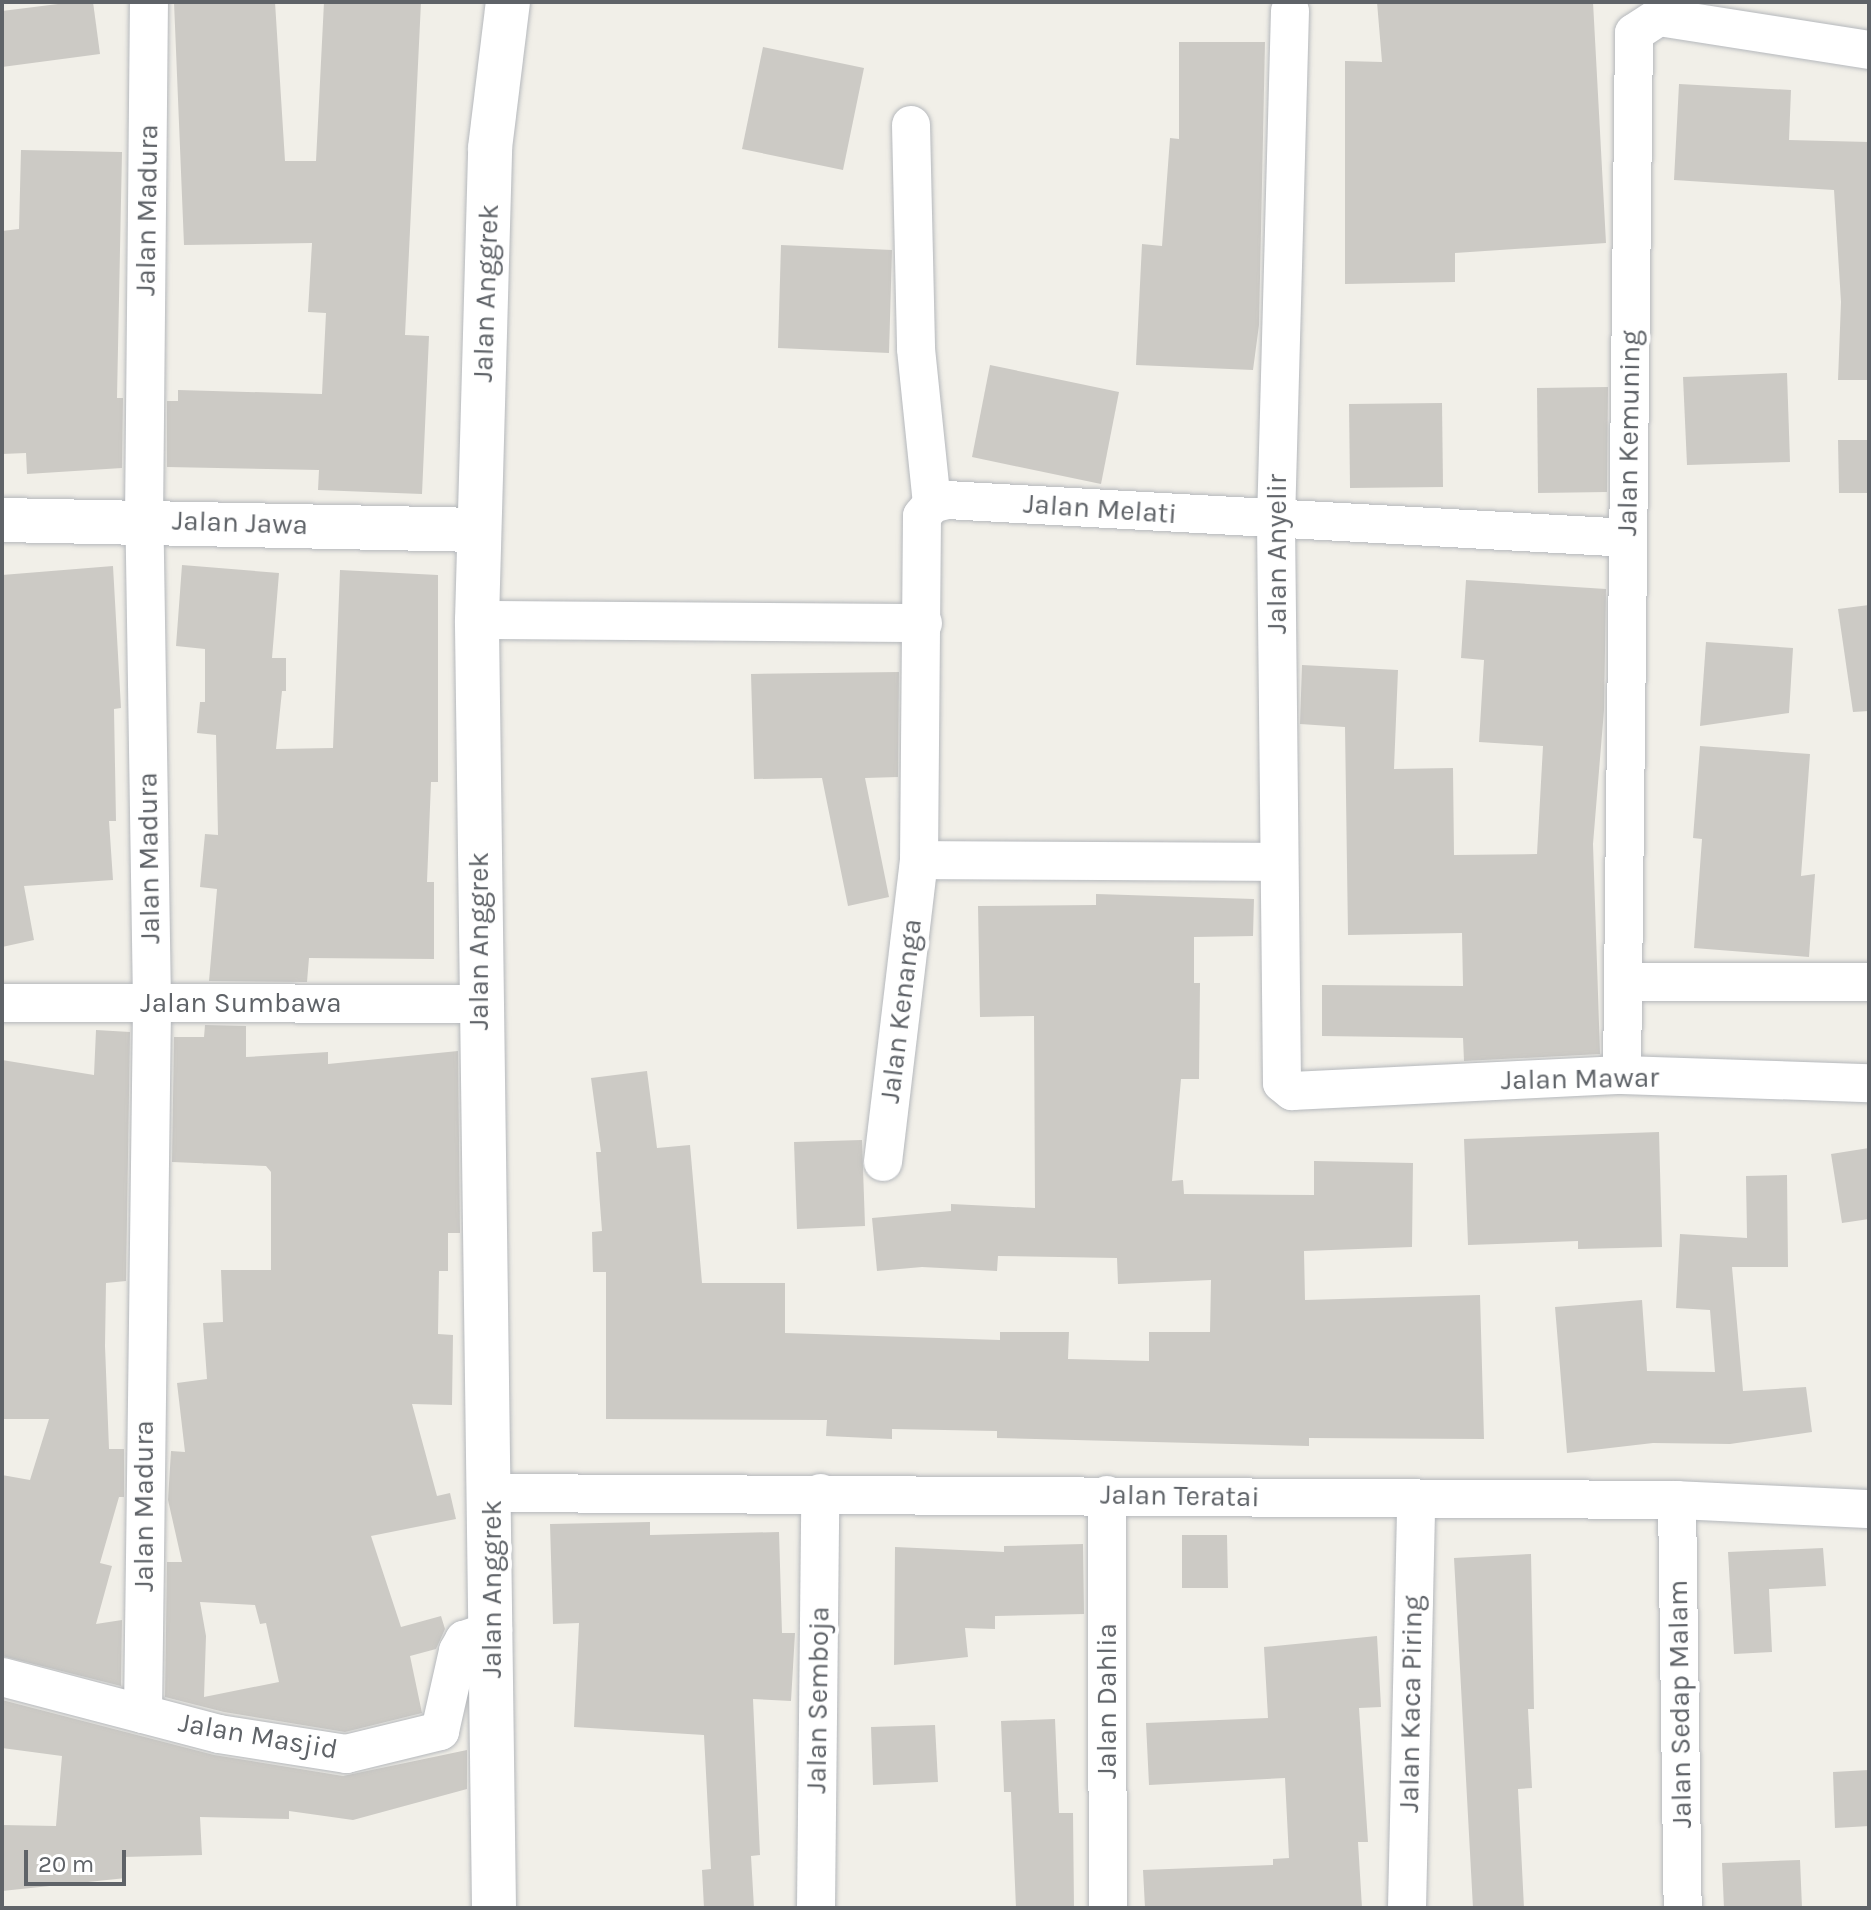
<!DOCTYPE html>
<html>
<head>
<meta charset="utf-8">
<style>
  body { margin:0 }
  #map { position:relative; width:1871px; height:1910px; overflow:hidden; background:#f1efe8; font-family:Karla,sans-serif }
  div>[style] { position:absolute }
  .building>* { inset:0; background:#cccac5 }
  .roads { filter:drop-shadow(0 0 2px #b5b8bc) drop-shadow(0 0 2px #b5b8bc) }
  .minor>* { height:38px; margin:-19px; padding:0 19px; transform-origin:19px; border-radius:19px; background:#fff }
  .tertiary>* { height:44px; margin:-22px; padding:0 22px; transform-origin:22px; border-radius:22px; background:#fff }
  span { translate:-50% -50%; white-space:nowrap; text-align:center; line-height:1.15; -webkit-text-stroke:8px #fff; paint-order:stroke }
  .street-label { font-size:28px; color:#5f6368 }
  .frame { position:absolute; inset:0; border:4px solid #5f6368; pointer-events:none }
  .scale { position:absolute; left:24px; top:1850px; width:102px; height:36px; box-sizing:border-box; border:4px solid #5f6368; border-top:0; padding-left:10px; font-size:24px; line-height:28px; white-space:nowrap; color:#5f6368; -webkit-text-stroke:6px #fff; paint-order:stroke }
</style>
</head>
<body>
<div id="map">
  <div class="building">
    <div style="clip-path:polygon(74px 2px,93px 2px,100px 54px,2px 67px,2px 11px)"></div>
    <div style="clip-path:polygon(174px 2px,275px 2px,285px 161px,316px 161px,324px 2px,421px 2px,405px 335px,429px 336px,422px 494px,318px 490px,319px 470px,167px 467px,167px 401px,178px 401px,178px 390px,322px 394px,326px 313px,308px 312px,312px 243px,184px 245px)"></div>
    <div style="clip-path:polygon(1377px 2px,1593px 2px,1606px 243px,1455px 253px,1455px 282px,1345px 284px,1345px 61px,1382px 62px)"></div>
    <div style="clip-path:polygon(1179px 42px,1265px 42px,1259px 325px,1253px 370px,1136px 365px,1142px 244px,1162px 246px,1170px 138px,1179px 139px)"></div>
    <div style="clip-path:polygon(763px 47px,864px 68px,843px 170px,742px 149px)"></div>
    <div style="clip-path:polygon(1679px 84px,1791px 90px,1789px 140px,1869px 142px,1869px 380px,1838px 380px,1841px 302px,1834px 190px,1674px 180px)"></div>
    <div style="clip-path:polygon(21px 150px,122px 152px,117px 398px,123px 398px,122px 468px,27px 474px,26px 453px,2px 454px,2px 231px,19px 229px)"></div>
    <div style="clip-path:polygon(781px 245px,892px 250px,889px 353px,778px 348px)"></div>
    <div style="clip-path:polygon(990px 365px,1119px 392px,1101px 484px,972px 457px)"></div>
    <div style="clip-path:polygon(1787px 373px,1790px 462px,1687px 465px,1683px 377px)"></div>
    <div style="clip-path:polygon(1608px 387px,1607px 492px,1538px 493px,1537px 388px)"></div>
    <div style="clip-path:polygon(1442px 403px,1443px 487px,1350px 488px,1349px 404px)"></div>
    <div style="clip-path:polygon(1838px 440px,1869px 440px,1869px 493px,1839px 493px)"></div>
    <div style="clip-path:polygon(182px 565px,279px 573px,272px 658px,286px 658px,286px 691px,282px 691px,276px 749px,333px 748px,340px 570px,438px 575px,438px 782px,431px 782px,427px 882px,434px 882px,434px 959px,309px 958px,307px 982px,209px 981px,217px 889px,200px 887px,205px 834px,218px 835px,216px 735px,197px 733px,200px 702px,205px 702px,205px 649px,176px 646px)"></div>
    <div style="clip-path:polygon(113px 566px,121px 708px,114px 709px,116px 821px,109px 821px,113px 880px,24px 886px,34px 940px,2px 947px,2px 575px)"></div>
    <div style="clip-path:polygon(1466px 580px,1606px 589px,1604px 710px,1593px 844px,1600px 1054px,1464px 1061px,1463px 1038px,1322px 1036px,1322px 985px,1463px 986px,1462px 933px,1348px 935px,1345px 727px,1300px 724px,1302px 665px,1398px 670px,1394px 769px,1453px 768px,1454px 855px,1537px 854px,1543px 746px,1479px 742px,1484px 660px,1461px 658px)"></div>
    <div style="clip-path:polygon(1869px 605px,1869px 711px,1853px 712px,1838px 609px)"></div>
    <div style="clip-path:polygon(1706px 642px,1793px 648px,1789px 713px,1700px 726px)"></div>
    <div style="clip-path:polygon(899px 672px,898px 777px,865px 778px,889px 897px,848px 906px,822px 778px,754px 779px,751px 674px)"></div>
    <div style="clip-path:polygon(1700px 746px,1810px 754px,1801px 876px,1815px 874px,1809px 957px,1694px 948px,1702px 839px,1693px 838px)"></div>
    <div style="clip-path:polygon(1096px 894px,1254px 899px,1253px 936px,1194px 937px,1194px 983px,1200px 983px,1199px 1079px,1181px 1079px,1172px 1181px,1183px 1180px,1184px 1194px,1314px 1195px,1314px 1161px,1413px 1163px,1412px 1247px,1304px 1251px,1305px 1300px,1480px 1295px,1484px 1439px,1309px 1438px,1309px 1446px,997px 1438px,997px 1431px,892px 1429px,892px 1439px,826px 1436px,827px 1420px,606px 1419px,606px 1272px,593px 1272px,592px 1232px,602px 1231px,596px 1152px,601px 1152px,591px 1078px,647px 1071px,657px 1148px,690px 1145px,702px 1283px,785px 1283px,785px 1333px,1000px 1340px,1000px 1332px,1069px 1332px,1068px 1359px,1149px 1361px,1149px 1332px,1210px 1332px,1211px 1280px,1118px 1284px,1117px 1258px,998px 1256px,997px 1271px,922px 1267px,877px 1271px,872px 1218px,951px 1211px,951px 1204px,1035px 1208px,1034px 1016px,980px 1017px,978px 906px,1096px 905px)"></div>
    <div style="clip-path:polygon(evenodd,205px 1025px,246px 1026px,246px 1057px,328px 1052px,328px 1064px,458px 1051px,460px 1233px,448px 1233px,448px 1271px,439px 1271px,438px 1334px,453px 1335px,452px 1405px,412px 1404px,437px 1496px,450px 1493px,456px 1519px,371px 1536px,401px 1627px,441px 1616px,445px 1629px,436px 1649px,410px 1656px,422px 1713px,345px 1732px,224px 1712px,165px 1697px,167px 1562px,182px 1562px,168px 1500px,171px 1451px,185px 1452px,177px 1383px,207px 1379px,203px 1323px,223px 1322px,221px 1270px,271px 1270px,271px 1172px,266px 1166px,172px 1162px,174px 1037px,204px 1037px,205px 1025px,200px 1602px,255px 1605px,260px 1624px,266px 1623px,279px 1682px,204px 1697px,206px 1636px,200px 1602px)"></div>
    <div style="clip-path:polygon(96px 1030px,130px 1032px,126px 1281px,106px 1283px,105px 1346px,109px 1449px,124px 1449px,124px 1497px,119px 1497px,100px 1563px,112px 1566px,96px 1624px,122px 1620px,121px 1686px,2px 1656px,2px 1475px,30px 1480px,49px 1419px,2px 1419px,2px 1060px,94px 1075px)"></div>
    <div style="clip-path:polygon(1659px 1132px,1662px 1247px,1578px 1249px,1578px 1241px,1468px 1245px,1464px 1139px)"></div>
    <div style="clip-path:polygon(862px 1140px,865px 1226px,797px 1229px,794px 1142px)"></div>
    <div style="clip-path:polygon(1869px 1148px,1869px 1219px,1842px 1223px,1831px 1154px)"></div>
    <div style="clip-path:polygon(1787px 1175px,1788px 1267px,1732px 1267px,1743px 1391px,1806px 1387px,1812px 1432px,1730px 1444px,1653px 1443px,1567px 1453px,1555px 1307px,1642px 1300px,1647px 1371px,1715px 1372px,1710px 1310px,1676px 1308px,1680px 1234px,1747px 1238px,1746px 1176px)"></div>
    <div style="clip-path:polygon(650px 1522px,650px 1535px,779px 1532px,782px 1633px,795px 1633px,791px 1701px,753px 1699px,760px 1855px,751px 1856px,754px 1908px,704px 1908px,702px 1870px,711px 1869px,704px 1735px,574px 1727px,579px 1623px,553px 1624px,550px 1524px)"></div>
    <div style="clip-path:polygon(1182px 1535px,1227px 1535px,1228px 1588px,1182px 1588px)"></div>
    <div style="clip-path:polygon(1083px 1544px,1084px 1614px,995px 1616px,995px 1629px,965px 1628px,968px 1657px,894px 1665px,895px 1547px,1004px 1552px,1004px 1546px)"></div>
    <div style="clip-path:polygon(1823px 1548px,1826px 1586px,1769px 1589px,1772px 1652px,1734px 1654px,1728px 1552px)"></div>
    <div style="clip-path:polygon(1531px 1554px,1534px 1709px,1528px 1709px,1532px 1788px,1518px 1789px,1524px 1908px,1473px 1908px,1454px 1558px)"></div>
    <div style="clip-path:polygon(1377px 1636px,1381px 1707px,1359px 1708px,1368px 1842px,1358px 1842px,1362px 1908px,1145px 1908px,1143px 1870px,1273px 1865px,1273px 1859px,1289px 1858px,1285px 1778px,1149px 1785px,1146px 1723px,1268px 1718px,1264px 1647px)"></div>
    <div style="clip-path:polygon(2px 1700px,214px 1755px,343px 1776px,467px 1750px,467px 1789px,353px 1820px,289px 1811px,289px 1819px,200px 1817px,202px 1855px,123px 1857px,126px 1878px,2px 1891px,2px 1825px,56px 1826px,62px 1756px,2px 1748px)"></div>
    <div style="clip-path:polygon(1055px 1719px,1059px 1813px,1073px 1813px,1074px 1908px,1016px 1908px,1011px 1792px,1004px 1792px,1001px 1721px)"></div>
    <div style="clip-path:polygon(935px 1725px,938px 1782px,873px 1785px,871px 1727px)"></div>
    <div style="clip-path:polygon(1869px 1770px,1869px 1826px,1835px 1828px,1833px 1772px)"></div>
    <div style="clip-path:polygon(1800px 1860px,1802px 1908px,1724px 1908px,1722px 1863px)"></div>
  </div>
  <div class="roads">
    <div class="minor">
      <div style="left:1290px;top:11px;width:510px;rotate:91.57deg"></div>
      <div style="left:1276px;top:521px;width:562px;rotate:89.39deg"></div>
      <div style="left:1282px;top:1083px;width:13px;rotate:39deg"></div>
      <div style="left:1292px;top:1091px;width:330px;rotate:-2.8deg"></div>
      <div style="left:1622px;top:1075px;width:247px;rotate:1.9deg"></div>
      <div style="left:911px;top:125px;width:224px;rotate:88.7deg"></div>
      <div style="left:916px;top:349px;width:156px;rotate:84.1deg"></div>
      <div style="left:477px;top:620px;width:446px;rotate:0.4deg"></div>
      <div style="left:919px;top:860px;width:358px;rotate:0.3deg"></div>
      <div style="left:1623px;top:982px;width:246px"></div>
      <div style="left:2px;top:1003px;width:477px;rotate:0.1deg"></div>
      <div style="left:1622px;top:1075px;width:1042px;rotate:-89.34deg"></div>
      <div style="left:1634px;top:33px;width:30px;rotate:-33deg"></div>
      <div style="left:1659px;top:17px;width:213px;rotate:8.9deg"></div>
      <div style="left:883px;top:1162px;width:304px;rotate:-83.2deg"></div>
      <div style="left:919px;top:860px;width:344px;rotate:-89.5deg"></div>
      <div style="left:922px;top:516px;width:16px;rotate:-50deg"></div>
      <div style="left:932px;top:504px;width:16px;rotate:-15deg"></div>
      <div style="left:947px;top:500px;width:682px;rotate:3.19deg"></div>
      <div style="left:492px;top:1493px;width:1185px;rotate:0.34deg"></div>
      <div style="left:1677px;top:1500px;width:192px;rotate:2.7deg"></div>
      <div style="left:1107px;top:1495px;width:413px;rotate:89.9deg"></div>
      <div style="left:1677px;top:1500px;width:408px;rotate:89.2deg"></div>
      <div style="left:2px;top:1677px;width:224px;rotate:14.7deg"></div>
      <div style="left:219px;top:1734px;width:129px;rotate:8.9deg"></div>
      <div style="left:346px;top:1754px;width:97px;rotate:-13.7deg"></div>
      <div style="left:440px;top:1731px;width:82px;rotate:-77.3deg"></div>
      <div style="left:458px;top:1651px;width:13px;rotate:-61deg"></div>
      <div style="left:464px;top:1640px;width:31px;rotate:-19deg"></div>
      <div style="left:143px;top:1714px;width:711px;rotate:-89.27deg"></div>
      <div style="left:152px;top:1003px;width:483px;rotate:-90.9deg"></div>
      <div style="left:144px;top:520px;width:518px;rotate:-89.45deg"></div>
      <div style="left:816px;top:1908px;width:415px;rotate:-89.4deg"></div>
      <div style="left:1407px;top:1908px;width:408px;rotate:-88.7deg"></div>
    </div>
    <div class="tertiary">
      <div style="left:2px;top:520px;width:477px;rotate:1.2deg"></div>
      <div style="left:494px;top:1908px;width:1288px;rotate:-90.76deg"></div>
      <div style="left:477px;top:620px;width:472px;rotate:-88.4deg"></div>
      <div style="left:490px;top:148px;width:147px;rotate:-83deg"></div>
    </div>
  </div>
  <div class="street-label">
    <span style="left:147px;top:210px;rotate:-89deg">Jalan Madura</span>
    <span style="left:486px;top:293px;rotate:-88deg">Jalan Anggrek</span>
    <span style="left:1629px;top:433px;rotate:-89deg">Jalan Kemuning</span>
    <span style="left:1100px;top:509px;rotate:4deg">Jalan Melati</span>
    <span style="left:240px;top:523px;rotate:2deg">Jalan Jawa</span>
    <span style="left:1277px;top:554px;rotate:-90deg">Jalan Anyelir</span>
    <span style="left:149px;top:858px;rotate:-91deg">Jalan Madura</span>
    <span style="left:479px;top:941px;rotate:-90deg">Jalan Anggrek</span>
    <span style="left:241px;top:1003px">Jalan Sumbawa</span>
    <span style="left:901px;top:1011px;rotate:-83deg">Jalan Kenanga</span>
    <span style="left:1580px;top:1079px;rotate:-1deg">Jalan Mawar</span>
    <span style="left:1180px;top:1496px;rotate:1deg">Jalan Teratai</span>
    <span style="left:144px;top:1506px;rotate:-90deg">Jalan Madura</span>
    <span style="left:492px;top:1589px;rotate:-90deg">Jalan Anggrek</span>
    <span style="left:818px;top:1700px;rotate:-89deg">Jalan Semboja</span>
    <span style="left:1107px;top:1701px;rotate:-90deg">Jalan Dahlia</span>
    <span style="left:1411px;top:1704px;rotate:-89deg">Jalan Kaca Piring</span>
    <span style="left:1680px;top:1704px;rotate:-91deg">Jalan Sedap Malam</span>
    <span style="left:258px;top:1736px;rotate:10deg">Jalan Masjid</span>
  </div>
  <div class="frame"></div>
  <div class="scale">20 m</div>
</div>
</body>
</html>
